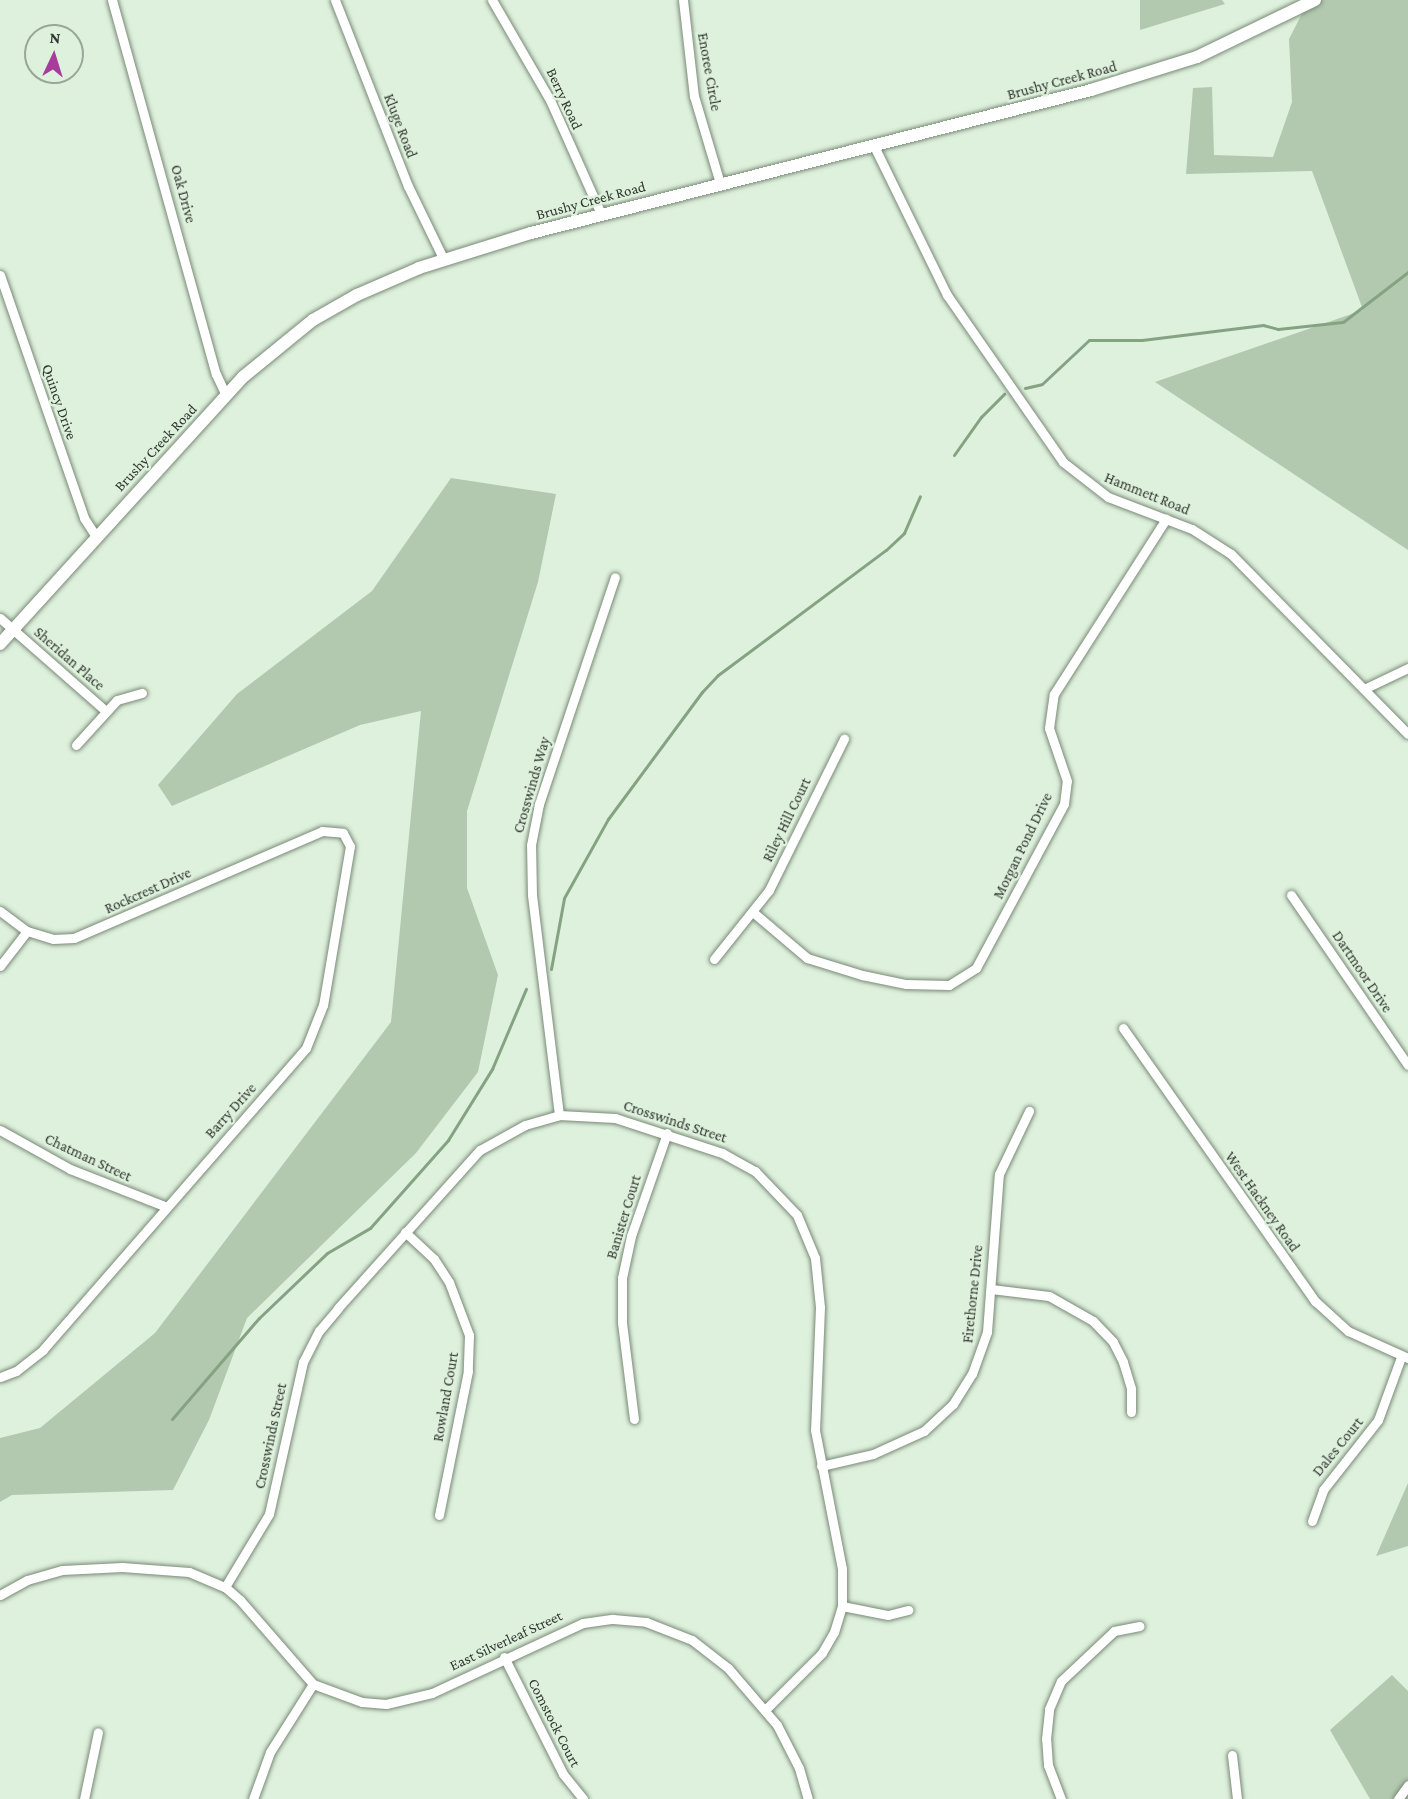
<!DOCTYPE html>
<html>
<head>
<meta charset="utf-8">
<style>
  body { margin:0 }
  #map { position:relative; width:1408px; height:1799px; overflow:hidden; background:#def1dd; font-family:"Crimson Pro",serif }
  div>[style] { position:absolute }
  .green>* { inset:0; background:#b2c9b0 }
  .stream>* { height:3px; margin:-1.5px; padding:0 1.5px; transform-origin:1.5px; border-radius:1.5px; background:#85a383 }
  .roads { filter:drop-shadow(0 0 2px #798a77) drop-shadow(0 0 2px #798a77) }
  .street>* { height:9px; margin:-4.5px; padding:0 4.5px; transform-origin:4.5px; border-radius:4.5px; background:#fff }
  .secondary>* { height:12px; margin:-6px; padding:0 6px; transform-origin:6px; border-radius:6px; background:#fff }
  span { translate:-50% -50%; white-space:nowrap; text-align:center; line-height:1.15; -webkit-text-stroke:5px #def1dd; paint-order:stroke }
  .street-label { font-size:15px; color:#30372f }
  .north { position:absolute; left:24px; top:24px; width:60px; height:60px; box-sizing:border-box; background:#def1dd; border:2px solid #98a797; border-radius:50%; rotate:4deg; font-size:16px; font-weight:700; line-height:24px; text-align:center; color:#30372f }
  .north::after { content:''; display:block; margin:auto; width:21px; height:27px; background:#a83c9c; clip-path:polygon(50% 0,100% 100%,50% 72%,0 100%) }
</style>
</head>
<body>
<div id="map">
  <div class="green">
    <div style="clip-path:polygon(1140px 0,1222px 0,1225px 4px,1140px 30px)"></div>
    <div style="clip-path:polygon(1309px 0,1408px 0,1408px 550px,1155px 382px,1363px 310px,1312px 171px,1186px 174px,1193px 88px,1212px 87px,1214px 155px,1273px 157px,1292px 102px,1289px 39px)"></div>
    <div style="clip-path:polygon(451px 478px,556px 494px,538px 582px,467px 811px,467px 888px,498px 975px,478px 1072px,416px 1153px,247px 1318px,209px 1420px,173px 1490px,12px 1495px,0 1502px,0 1438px,40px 1428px,155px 1333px,391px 1022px,421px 711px,360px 725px,172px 806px,158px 785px,237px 694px,372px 591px)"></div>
    <div style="clip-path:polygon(1408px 1483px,1408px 1546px,1376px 1556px)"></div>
    <div style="clip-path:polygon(1392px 1675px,1408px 1691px,1408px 1799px,1370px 1799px,1330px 1730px)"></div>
  </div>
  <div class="stream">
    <div style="left:1025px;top:388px;width:17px;rotate:-13deg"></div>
    <div style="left:1042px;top:384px;width:64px;rotate:-43.1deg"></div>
    <div style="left:1089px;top:340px;width:53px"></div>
    <div style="left:1142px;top:340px;width:122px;rotate:-7.1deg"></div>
    <div style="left:1263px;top:325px;width:16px;rotate:15deg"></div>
    <div style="left:1278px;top:329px;width:65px;rotate:-6.1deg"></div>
    <div style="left:1343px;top:322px;width:82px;rotate:-37.6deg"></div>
    <div style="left:954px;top:455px;width:47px;rotate:-54.6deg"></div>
    <div style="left:981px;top:417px;width:33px;rotate:-45deg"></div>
    <div style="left:551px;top:969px;width:72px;rotate:-79.6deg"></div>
    <div style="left:564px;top:898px;width:90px;rotate:-60.9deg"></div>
    <div style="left:608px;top:819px;width:158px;rotate:-53.5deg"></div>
    <div style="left:702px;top:692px;width:23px;rotate:-47deg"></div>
    <div style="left:718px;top:675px;width:209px;rotate:-36.7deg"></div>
    <div style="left:886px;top:550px;width:25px;rotate:-43deg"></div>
    <div style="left:904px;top:533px;width:40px;rotate:-66.6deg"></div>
    <div style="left:172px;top:1419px;width:133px;rotate:-49.3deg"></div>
    <div style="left:259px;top:1318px;width:94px;rotate:-43.7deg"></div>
    <div style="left:327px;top:1253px;width:50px;rotate:-30.2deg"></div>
    <div style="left:370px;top:1228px;width:118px;rotate:-48.4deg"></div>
    <div style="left:448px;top:1140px;width:84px;rotate:-58.2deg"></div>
    <div style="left:492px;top:1069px;width:87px;rotate:-67deg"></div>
  </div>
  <div class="roads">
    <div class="street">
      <div style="left:112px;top:0;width:388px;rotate:74.5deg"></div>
      <div style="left:216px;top:374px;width:23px;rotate:65deg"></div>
      <div style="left:335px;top:0;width:200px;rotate:68.6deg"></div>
      <div style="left:408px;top:186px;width:82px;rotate:64.1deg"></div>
      <div style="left:492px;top:0;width:116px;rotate:59.9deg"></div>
      <div style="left:550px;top:100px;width:125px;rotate:65.9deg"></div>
      <div style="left:683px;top:0;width:97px;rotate:83.5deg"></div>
      <div style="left:694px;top:96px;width:91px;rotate:73.4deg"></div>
      <div style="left:874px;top:146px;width:166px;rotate:63.9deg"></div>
      <div style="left:947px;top:295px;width:203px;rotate:55.2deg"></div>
      <div style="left:1063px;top:462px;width:57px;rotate:37.9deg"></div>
      <div style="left:1108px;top:497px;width:90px;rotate:20.9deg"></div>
      <div style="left:1192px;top:529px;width:46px;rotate:32.7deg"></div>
      <div style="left:1231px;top:554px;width:252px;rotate:45.5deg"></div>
      <div style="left:0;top:275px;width:257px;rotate:70.9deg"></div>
      <div style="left:84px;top:518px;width:20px;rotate:57deg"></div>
      <div style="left:0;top:618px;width:141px;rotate:41.3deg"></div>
      <div style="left:1366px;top:688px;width:47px;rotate:-25.5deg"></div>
      <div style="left:76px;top:745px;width:61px;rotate:-47.7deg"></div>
      <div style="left:117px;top:700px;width:26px;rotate:-16deg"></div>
      <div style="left:1291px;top:895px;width:206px;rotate:55.5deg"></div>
      <div style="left:0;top:911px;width:34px;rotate:37deg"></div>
      <div style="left:27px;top:931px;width:27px;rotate:17deg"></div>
      <div style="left:53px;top:939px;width:21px;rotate:-3deg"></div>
      <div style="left:74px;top:938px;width:270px;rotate:-23.3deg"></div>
      <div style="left:322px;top:831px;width:21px;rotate:5deg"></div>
      <div style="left:343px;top:833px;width:15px;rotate:62deg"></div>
      <div style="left:350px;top:846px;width:161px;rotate:99.6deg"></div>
      <div style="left:323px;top:1005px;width:46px;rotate:111.6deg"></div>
      <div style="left:306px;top:1048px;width:400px;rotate:131.1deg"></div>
      <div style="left:43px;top:1350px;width:34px;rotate:142deg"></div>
      <div style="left:16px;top:1371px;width:17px;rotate:159deg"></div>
      <div style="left:754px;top:913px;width:70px;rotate:40.3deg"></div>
      <div style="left:807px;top:958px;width:58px;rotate:17.2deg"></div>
      <div style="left:862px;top:975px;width:45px;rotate:11.6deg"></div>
      <div style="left:906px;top:984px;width:43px;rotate:1.3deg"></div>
      <div style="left:949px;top:985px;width:32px;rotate:-32deg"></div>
      <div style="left:976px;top:968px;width:186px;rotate:-61.8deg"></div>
      <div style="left:1064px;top:804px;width:23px;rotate:-83deg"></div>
      <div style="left:1067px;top:781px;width:56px;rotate:-108.8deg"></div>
      <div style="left:1049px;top:728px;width:34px;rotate:-82deg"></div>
      <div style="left:1054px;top:694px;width:208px;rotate:-57.4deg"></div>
      <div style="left:714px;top:959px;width:88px;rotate:-51.4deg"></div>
      <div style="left:769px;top:890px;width:169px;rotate:-63.6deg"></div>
      <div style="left:0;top:966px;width:44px;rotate:-52.4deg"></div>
      <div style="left:1123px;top:1028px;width:334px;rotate:54.9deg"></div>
      <div style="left:1315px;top:1301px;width:45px;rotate:42.3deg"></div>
      <div style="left:1348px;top:1331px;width:66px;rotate:24.2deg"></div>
      <div style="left:559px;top:1115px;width:222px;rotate:-97deg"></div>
      <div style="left:532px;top:895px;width:50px;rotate:-91.1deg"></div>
      <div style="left:531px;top:845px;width:42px;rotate:-79deg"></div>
      <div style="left:539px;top:804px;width:239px;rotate:-71.5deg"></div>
      <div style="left:0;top:1130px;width:80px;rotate:29.1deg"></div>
      <div style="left:70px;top:1169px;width:104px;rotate:21.4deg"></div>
      <div style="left:405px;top:1232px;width:40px;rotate:43deg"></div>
      <div style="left:434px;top:1259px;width:27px;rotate:57deg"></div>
      <div style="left:449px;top:1282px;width:57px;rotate:69.3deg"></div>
      <div style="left:469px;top:1335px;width:36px;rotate:92deg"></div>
      <div style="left:468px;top:1371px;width:147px;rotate:101.4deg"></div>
      <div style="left:991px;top:1289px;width:58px;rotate:6.9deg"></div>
      <div style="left:1049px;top:1296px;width:51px;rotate:29.6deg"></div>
      <div style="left:1093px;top:1321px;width:29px;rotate:46deg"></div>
      <div style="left:1113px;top:1342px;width:22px;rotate:63deg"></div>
      <div style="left:1123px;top:1362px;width:28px;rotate:73deg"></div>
      <div style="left:1131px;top:1389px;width:23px;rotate:90deg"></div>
      <div style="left:634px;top:1419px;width:98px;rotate:-97.1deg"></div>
      <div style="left:622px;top:1322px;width:44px;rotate:-90deg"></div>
      <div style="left:622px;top:1278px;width:43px;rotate:-77.9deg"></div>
      <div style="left:631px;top:1236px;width:109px;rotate:-70.7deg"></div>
      <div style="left:821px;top:1466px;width:53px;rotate:-13deg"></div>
      <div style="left:873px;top:1454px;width:56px;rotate:-24.3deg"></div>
      <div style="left:924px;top:1431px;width:40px;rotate:-43deg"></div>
      <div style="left:953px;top:1404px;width:36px;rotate:-58deg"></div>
      <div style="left:972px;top:1374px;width:45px;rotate:-70.3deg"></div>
      <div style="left:987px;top:1332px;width:158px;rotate:-85.7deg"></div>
      <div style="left:999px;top:1174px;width:70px;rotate:-64.5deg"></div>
      <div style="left:1312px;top:1521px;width:33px;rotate:-70deg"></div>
      <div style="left:1323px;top:1490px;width:89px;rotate:-51.8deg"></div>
      <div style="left:1378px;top:1420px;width:67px;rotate:-69.9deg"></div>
      <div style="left:225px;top:1587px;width:85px;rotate:-58.9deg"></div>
      <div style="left:269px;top:1514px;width:156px;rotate:-77.4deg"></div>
      <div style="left:303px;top:1362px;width:35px;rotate:-63deg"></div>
      <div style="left:319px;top:1331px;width:30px;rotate:-50deg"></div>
      <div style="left:338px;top:1308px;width:212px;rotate:-48.1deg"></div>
      <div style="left:480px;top:1150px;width:51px;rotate:-29.1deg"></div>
      <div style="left:525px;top:1125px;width:35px;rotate:-16deg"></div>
      <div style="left:559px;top:1115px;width:56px;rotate:3.1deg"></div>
      <div style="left:615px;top:1118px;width:113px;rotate:18.1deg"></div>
      <div style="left:722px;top:1153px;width:38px;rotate:29deg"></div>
      <div style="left:755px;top:1171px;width:61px;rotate:46.3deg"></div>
      <div style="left:797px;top:1215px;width:47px;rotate:67.3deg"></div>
      <div style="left:815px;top:1258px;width:49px;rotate:84.2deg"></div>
      <div style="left:820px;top:1307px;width:123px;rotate:92.3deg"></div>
      <div style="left:815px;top:1430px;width:142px;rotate:79deg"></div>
      <div style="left:842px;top:1569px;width:37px;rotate:90deg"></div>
      <div style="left:842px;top:1606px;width:27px;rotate:107deg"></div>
      <div style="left:834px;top:1632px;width:24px;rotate:120deg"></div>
      <div style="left:822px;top:1653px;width:81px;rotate:135deg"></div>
      <div style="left:0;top:1595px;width:31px;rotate:-29deg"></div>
      <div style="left:27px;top:1580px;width:36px;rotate:-16deg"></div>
      <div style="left:62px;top:1570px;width:60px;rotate:-2.9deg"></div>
      <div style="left:122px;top:1567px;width:67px;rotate:4.3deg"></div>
      <div style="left:189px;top:1572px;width:39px;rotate:23deg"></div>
      <div style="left:225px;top:1587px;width:20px;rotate:41deg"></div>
      <div style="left:240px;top:1600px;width:111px;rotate:49deg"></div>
      <div style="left:313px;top:1684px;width:52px;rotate:20.2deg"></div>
      <div style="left:362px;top:1702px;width:24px;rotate:5deg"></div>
      <div style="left:386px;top:1704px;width:47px;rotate:-13.4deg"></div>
      <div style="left:432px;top:1693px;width:166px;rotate:-24.9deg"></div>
      <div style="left:583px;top:1623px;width:30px;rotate:-8deg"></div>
      <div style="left:613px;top:1619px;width:33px;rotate:5deg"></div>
      <div style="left:646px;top:1622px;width:49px;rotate:21.4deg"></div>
      <div style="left:692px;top:1640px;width:46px;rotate:37.9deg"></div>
      <div style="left:728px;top:1668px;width:75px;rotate:49.3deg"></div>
      <div style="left:777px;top:1725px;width:48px;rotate:62.9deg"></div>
      <div style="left:799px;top:1768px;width:32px;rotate:74deg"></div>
      <div style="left:842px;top:1606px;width:47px;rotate:11.1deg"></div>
      <div style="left:888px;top:1615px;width:21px;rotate:-14deg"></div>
      <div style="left:504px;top:1657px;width:131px;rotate:63.2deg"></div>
      <div style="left:563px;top:1774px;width:32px;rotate:51deg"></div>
      <div style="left:1232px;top:1755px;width:44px;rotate:83.5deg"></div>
      <div style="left:84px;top:1799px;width:68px;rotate:-78.2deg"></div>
      <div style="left:253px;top:1799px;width:50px;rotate:-70.1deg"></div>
      <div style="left:270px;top:1752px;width:80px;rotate:-57.7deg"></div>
      <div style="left:1061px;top:1799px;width:36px;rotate:-111deg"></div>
      <div style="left:1048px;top:1765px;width:26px;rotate:-94deg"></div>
      <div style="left:1046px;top:1739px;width:30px;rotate:-84deg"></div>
      <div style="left:1049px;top:1709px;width:30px;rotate:-67deg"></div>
      <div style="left:1061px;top:1681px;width:73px;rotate:-43.3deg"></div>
      <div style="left:1114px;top:1631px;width:26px;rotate:-11deg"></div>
      <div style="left:1398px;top:1799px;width:17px;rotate:-54deg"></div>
    </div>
    <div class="secondary">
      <div style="left:0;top:644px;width:361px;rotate:-47.7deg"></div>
      <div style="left:243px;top:377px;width:90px;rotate:-39.2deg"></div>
      <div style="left:313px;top:320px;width:51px;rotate:-29.6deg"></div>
      <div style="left:357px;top:295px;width:68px;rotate:-23.5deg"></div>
      <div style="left:419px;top:268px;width:117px;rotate:-17.4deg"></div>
      <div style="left:531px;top:233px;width:578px;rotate:-14.32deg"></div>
      <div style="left:1091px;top:90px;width:111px;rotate:-17.3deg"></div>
      <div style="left:1197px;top:57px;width:131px;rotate:-25.8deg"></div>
    </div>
  </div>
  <div class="street-label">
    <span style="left:709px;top:72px;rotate:80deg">Enoree Circle</span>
    <span style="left:1062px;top:81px;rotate:-15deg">Brushy Creek Road</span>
    <span style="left:564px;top:99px;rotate:65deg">Berry Road</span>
    <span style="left:400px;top:126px;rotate:69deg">Kluge Road</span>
    <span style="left:183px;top:194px;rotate:75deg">Oak Drive</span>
    <span style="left:591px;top:201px;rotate:-15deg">Brushy Creek Road</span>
    <span style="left:59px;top:402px;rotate:71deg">Quincy Drive</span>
    <span style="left:156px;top:448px;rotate:-47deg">Brushy Creek Road</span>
    <span style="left:1147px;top:494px;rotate:22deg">Hammett Road</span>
    <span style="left:69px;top:659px;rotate:41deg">Sheridan Place</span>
    <span style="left:532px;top:785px;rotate:-74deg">Crosswinds Way</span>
    <span style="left:787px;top:820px;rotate:-64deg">Riley Hill Court</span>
    <span style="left:1023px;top:846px;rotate:-64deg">Morgan Pond Drive</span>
    <span style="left:148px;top:891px;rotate:-24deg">Rockcrest Drive</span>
    <span style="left:1362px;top:972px;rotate:56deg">Dartmoor Drive</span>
    <span style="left:231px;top:1111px;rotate:-48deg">Barry Drive</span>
    <span style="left:675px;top:1122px;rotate:18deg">Crosswinds Street</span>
    <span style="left:88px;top:1158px;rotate:25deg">Chatman Street</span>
    <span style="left:1262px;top:1202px;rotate:55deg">West Hackney Road</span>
    <span style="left:624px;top:1217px;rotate:-73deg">Banister Court</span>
    <span style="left:973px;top:1294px;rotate:-84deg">Firethorne Drive</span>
    <span style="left:446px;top:1397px;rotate:-80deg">Rowland Court</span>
    <span style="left:271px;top:1436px;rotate:-78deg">Crosswinds Street</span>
    <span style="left:1338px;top:1447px;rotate:-51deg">Dales Court</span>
    <span style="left:506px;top:1641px;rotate:-25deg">East Silverleaf Street</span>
    <span style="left:554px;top:1723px;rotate:63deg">Comstock Court</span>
  </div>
  <div class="north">N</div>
</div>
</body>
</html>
